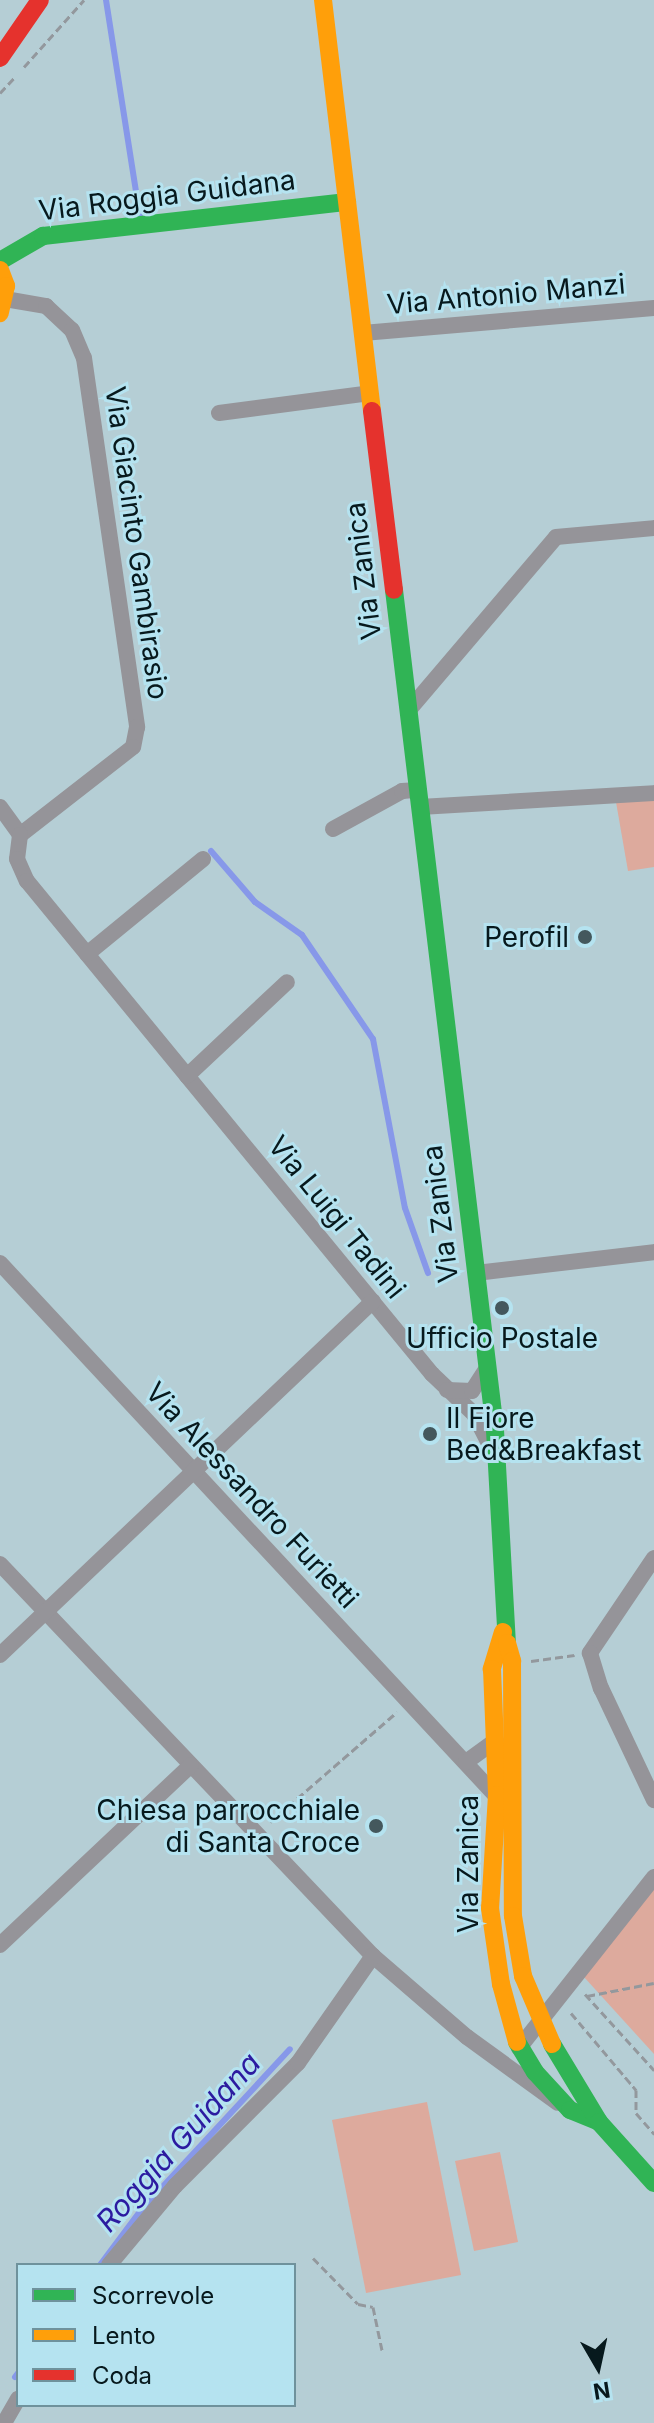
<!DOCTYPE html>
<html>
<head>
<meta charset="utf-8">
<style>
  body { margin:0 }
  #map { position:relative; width:654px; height:2423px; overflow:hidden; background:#b5ced5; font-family:Inter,sans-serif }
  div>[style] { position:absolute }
  .green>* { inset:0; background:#ddaa9d }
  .stream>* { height:6px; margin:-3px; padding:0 3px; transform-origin:3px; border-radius:3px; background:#8798e9 }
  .path>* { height:3px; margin-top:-1.5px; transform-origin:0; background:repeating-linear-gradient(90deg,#93989d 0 8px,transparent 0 12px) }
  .street>* { height:16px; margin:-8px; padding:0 8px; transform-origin:8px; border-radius:8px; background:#959499 }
  .fast>* { height:18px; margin:-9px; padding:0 9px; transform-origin:9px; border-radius:9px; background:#30b455 }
  .slow>* { height:18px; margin:-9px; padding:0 9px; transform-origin:9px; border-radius:9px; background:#ff9f0a }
  .jam>* { height:18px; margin:-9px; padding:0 9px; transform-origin:9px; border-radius:9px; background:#e5322d }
  .dots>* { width:22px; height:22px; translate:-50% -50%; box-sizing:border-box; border:4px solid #b5e3f0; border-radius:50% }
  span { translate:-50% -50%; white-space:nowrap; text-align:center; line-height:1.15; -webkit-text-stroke:6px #b5e3f0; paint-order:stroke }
  .street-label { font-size:28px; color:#07191d }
  .poi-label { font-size:28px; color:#07191d }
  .right { translate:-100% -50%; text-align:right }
  .left { translate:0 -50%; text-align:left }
  .water-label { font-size:30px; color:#2c1ba0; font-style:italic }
  .legend { position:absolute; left:16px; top:2263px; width:280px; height:144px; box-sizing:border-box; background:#b5e3f0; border:2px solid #6f929c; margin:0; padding:10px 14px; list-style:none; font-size:24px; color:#07191d }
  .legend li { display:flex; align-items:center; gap:16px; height:40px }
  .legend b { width:40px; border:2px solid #6f929c }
  .north { position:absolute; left:558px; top:2327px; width:80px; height:80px; -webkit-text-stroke:6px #b5e3f0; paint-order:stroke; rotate:171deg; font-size:22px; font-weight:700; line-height:32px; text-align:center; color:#07191d }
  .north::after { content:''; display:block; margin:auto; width:28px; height:36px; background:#07191d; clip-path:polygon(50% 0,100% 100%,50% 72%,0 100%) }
</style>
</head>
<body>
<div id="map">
  <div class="green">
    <div style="clip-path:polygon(654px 798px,654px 867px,628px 871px,616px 802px)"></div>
    <div style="clip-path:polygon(654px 1888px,654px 2054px,584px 1977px)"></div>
    <div style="clip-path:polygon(427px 2102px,461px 2275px,366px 2293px,332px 2120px)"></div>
    <div style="clip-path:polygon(500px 2152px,518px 2242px,474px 2251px,455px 2161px)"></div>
  </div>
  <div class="stream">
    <div style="left:106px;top:0;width:226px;rotate:81.1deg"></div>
    <div style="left:211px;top:851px;width:67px;rotate:49.2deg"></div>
    <div style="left:255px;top:902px;width:57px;rotate:35.1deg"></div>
    <div style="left:302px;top:935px;width:126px;rotate:55.7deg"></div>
    <div style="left:373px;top:1039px;width:172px;rotate:79.3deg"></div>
    <div style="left:405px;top:1208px;width:69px;rotate:70.5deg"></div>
    <div style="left:100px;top:2265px;width:69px;rotate:-53.3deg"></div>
    <div style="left:141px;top:2210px;width:219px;rotate:-47.2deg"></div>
    <div style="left:15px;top:2377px;width:5px;rotate:-53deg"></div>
  </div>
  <div class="path">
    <div style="left:24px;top:67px;width:90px;rotate:-48.2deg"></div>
    <div style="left:0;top:93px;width:23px;rotate:-47deg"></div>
    <div style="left:531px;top:1661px;width:44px;rotate:-7.8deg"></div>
    <div style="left:270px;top:1822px;width:168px;rotate:-40.9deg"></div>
    <div style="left:585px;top:1994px;width:103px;rotate:47.8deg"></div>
    <div style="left:587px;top:1996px;width:68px;rotate:-11deg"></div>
    <div style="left:571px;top:2013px;width:101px;rotate:49.8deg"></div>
    <div style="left:636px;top:2090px;width:23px;rotate:90deg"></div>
    <div style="left:636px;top:2113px;width:28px;rotate:49deg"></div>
    <div style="left:313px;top:2258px;width:64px;rotate:45.6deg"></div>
    <div style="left:358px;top:2304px;width:15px;rotate:11deg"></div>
    <div style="left:373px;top:2307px;width:44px;rotate:78.2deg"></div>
  </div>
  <div class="street">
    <div style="left:5px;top:299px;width:42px;rotate:9.7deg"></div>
    <div style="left:46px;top:306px;width:35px;rotate:43deg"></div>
    <div style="left:72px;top:330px;width:30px;rotate:67deg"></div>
    <div style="left:84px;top:358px;width:373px;rotate:81.8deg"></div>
    <div style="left:137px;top:727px;width:20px;rotate:101deg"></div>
    <div style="left:133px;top:747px;width:143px;rotate:142.1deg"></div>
    <div style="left:363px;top:333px;width:292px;rotate:-4.9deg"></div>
    <div style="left:219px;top:413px;width:152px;rotate:-7.5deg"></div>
    <div style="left:408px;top:711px;width:228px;rotate:-49.6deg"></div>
    <div style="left:556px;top:537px;width:98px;rotate:-5.2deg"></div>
    <div style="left:0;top:807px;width:34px;rotate:54deg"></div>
    <div style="left:420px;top:807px;width:234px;rotate:-3.4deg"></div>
    <div style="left:333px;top:829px;width:79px;rotate:-28.8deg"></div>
    <div style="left:402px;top:791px;width:16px;rotate:-4deg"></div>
    <div style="left:20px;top:835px;width:24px;rotate:97deg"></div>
    <div style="left:17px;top:859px;width:24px;rotate:66deg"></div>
    <div style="left:27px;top:881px;width:638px;rotate:50.6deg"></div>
    <div style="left:432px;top:1374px;width:58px;rotate:43.6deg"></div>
    <div style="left:474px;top:1414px;width:38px;rotate:63deg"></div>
    <div style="left:87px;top:954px;width:150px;rotate:-39.3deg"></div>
    <div style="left:187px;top:1076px;width:137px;rotate:-43.2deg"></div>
    <div style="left:0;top:1263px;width:732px;rotate:47.05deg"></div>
    <div style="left:476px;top:1273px;width:179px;rotate:-6.7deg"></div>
    <div style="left:447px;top:1390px;width:25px;rotate:2deg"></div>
    <div style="left:472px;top:1391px;width:27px;rotate:-57deg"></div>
    <div style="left:654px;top:1558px;width:115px;rotate:124deg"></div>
    <div style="left:590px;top:1653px;width:37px;rotate:73deg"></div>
    <div style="left:601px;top:1688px;width:124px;rotate:64.7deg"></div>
    <div style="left:0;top:1564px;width:541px;rotate:46.42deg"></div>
    <div style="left:373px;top:1956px;width:124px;rotate:40.8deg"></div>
    <div style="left:467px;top:2037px;width:112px;rotate:36deg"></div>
    <div style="left:0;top:1655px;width:514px;rotate:-43.5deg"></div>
    <div style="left:466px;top:1762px;width:37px;rotate:-36deg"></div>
    <div style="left:0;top:1945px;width:262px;rotate:-43.3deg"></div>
    <div style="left:519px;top:2048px;width:218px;rotate:-51.7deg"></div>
    <div style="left:109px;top:2265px;width:103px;rotate:-50.1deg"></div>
    <div style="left:175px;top:2186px;width:174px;rotate:-45deg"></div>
    <div style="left:298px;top:2063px;width:131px;rotate:-55deg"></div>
    <div style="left:4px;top:2423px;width:28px;rotate:-60deg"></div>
  </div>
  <div class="fast">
    <div style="left:0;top:261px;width:50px;rotate:-30.2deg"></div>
    <div style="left:43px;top:236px;width:306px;rotate:-6.4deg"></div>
    <div style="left:394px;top:590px;width:846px;rotate:83.14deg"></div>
    <div style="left:495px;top:1430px;width:213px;rotate:86.8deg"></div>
    <div style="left:517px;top:2042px;width:35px;rotate:59deg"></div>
    <div style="left:535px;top:2072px;width:52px;rotate:47.4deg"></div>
    <div style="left:570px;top:2110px;width:31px;rotate:22deg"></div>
    <div style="left:552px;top:2044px;width:91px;rotate:58.9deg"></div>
    <div style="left:599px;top:2122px;width:82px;rotate:48deg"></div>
  </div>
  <div class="slow">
    <div style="left:323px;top:0;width:414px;rotate:83.2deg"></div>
    <div style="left:0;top:270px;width:17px;rotate:69deg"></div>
    <div style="left:6px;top:286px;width:28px;rotate:103deg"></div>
    <div style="left:503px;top:1632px;width:39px;rotate:107deg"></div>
    <div style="left:492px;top:1669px;width:126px;rotate:87.7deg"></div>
    <div style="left:497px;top:1795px;width:113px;rotate:93.5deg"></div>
    <div style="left:490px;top:1908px;width:77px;rotate:81.8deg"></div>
    <div style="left:501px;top:1984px;width:60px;rotate:74.6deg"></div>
    <div style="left:507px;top:1643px;width:19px;rotate:74deg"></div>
    <div style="left:512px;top:1661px;width:255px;rotate:89.8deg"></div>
    <div style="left:513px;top:1916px;width:61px;rotate:80.5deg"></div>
    <div style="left:523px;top:1976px;width:74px;rotate:66.9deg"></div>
  </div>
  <div class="jam">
    <div style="left:0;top:58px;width:70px;rotate:-55.4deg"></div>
    <div style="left:372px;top:411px;width:180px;rotate:83deg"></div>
  </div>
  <div class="dots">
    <div style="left:585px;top:937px;background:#44585d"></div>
    <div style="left:502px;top:1308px;background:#44585d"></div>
    <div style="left:430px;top:1434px;background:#44585d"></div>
    <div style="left:376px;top:1826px;background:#44585d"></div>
  </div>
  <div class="street-label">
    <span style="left:167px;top:195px;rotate:-7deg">Via Roggia Guidana</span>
    <span style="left:506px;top:294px;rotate:-5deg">Via Antonio Manzi</span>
    <span style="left:137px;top:543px;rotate:82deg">Via Giacinto Gambirasio</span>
    <span style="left:363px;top:571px;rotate:-97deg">Via Zanica</span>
    <span style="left:440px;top:1214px;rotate:-97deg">Via Zanica</span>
    <span style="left:337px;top:1217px;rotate:51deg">Via Luigi Tadini</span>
    <span style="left:252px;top:1495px;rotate:47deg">Via Alessandro Furietti</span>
    <span style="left:468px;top:1864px;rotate:-90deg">Via Zanica</span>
  </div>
  <div class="poi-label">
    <span class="right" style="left:569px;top:937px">Perofil</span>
    <span style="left:502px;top:1338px">Ufficio Postale</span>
    <span class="left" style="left:446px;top:1434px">Il Fiore<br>Bed&amp;Breakfast</span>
    <span class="right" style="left:360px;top:1826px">Chiesa parrocchiale<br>di Santa Croce</span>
  </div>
  <div class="water-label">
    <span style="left:178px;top:2142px;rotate:-48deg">Roggia Guidana</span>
  </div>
  <ul class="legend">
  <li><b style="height:10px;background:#30b455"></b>Scorrevole</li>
  <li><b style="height:10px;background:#ff9f0a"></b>Lento</li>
  <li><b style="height:10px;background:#e5322d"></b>Coda</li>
  </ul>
  <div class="north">N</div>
</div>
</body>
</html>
